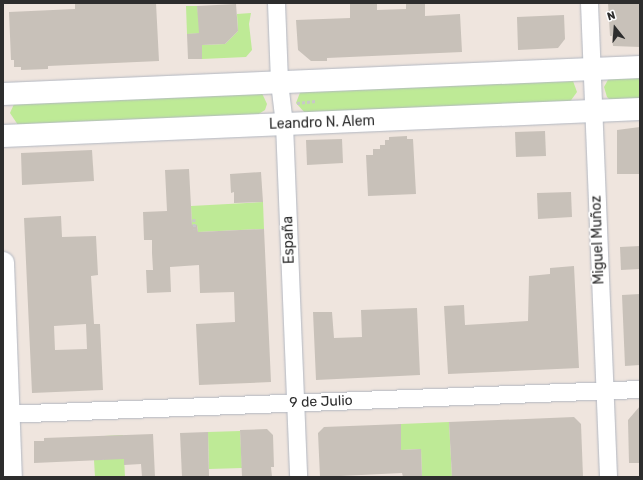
<!DOCTYPE html>
<html>
<head>
<meta charset="utf-8">
<style>
  body { margin:0 }
  #map { position:relative; width:643px; height:480px; overflow:hidden; background:#efe5de; font-family:Rubik,sans-serif }
  div>[style] { position:absolute }
  .green>* { inset:0; background:#beea96 }
  .building>* { inset:0; background:#c8c1b9 }
  .path>* { height:2.5px; margin-top:-1.25px; transform-origin:0; background:repeating-linear-gradient(90deg,#c8c8c8 0 3px,transparent 0 5px) }
  .roads { filter:drop-shadow(0 0 1px #b2b7c1) drop-shadow(0 0 1px #b2b7c1) }
  .street>* { height:17px; margin:-8.5px; padding:0 8.5px; transform-origin:8.5px; border-radius:8.5px; background:#fff }
  .secondary>* { height:22px; margin:-11px; padding:0 11px; transform-origin:11px; border-radius:11px; background:#fff }
  span { translate:-50% -50%; white-space:nowrap; text-align:center; line-height:1.15; -webkit-text-stroke:3.5px #fff; paint-order:stroke }
  .street-label { font-size:14px; color:#2d2d2d }
  .frame { position:absolute; inset:0; border:4px solid #2d2d2d; pointer-events:none }
  .north { position:absolute; left:595px; top:8px; width:40px; height:40px; -webkit-text-stroke:3px #fff; paint-order:stroke; rotate:343deg; font-size:11px; font-weight:700; line-height:16px; text-align:center; color:#2d2d2d }
  .north::after { content:''; display:block; margin:auto; width:14px; height:18px; background:#2d2d2d; clip-path:polygon(50% 0,100% 100%,50% 72%,0 100%) }
</style>
</head>
<body>
<div id="map">
  <div class="green">
    <div style="clip-path:polygon(186px 6px,197px 6px,198px 13px,208px 33px,187px 34px)"></div>
    <div style="clip-path:polygon(251px 13px,249px 24px,252px 50px,246px 57px,202px 59px,202px 45px,225px 44px,238px 31px,237px 14px)"></div>
    <div style="clip-path:polygon(640px 75px,640px 101px,610px 100px,607px 97px,604px 87px,609px 78px)"></div>
    <div style="clip-path:polygon(573px 81px,577px 92px,569px 103px,305px 113px,296px 103px,301px 90px)"></div>
    <div style="clip-path:polygon(261px 91px,267px 104px,265px 110px,257px 115px,18px 125px,10px 113px,14px 104px)"></div>
    <div style="clip-path:polygon(263px 202px,264px 229px,198px 232px,197px 225px,192px 225px,191px 206px)"></div>
    <div style="clip-path:polygon(449px 422px,452px 477px,422px 477px,421px 449px,401px 450px,401px 424px)"></div>
    <div style="clip-path:polygon(240px 431px,242px 468px,209px 469px,208px 432px)"></div>
    <div style="clip-path:polygon(123px 435px,125px 477px,95px 477px,94px 460px,104px 460px,104px 436px)"></div>
  </div>
  <div class="building">
    <div style="clip-path:polygon(75px 3px,156px 3px,159px 61px,48px 66px,48px 69px,21px 70px,21px 67px,14px 67px,14px 60px,11px 60px,9px 12px,75px 9px)"></div>
    <div style="clip-path:polygon(350px 3px,377px 3px,377px 10px,406px 9px,406px 3px,425px 3px,425px 16px,460px 14px,462px 52px,327px 58px,327px 61px,311px 61px,298px 50px,296px 20px,350px 18px)"></div>
    <div style="clip-path:polygon(608px 3px,640px 3px,640px 47px,613px 46px,612px 36px,610px 36px)"></div>
    <div style="clip-path:polygon(236px 4px,238px 31px,225px 44px,202px 45px,202px 59px,188px 59px,187px 34px,199px 33px,197px 6px)"></div>
    <div style="clip-path:polygon(564px 15px,565px 39px,558px 48px,518px 50px,517px 17px)"></div>
    <div style="clip-path:polygon(640px 127px,640px 174px,617px 174px,617px 130px)"></div>
    <div style="clip-path:polygon(545px 131px,546px 156px,516px 157px,515px 132px)"></div>
    <div style="clip-path:polygon(407px 136px,407px 139px,413px 139px,416px 194px,368px 196px,366px 155px,373px 155px,373px 149px,380px 149px,380px 145px,385px 145px,385px 140px,389px 140px,389px 137px)"></div>
    <div style="clip-path:polygon(342px 139px,343px 163px,307px 165px,306px 140px)"></div>
    <div style="clip-path:polygon(92px 150px,94px 181px,22px 185px,21px 153px)"></div>
    <div style="clip-path:polygon(189px 169px,192px 225px,197px 225px,198px 232px,264px 229px,271px 382px,199px 385px,196px 324px,235px 322px,234px 292px,200px 293px,199px 265px,170px 267px,171px 292px,147px 293px,146px 270px,153px 270px,152px 253px,152px 240px,144px 240px,143px 212px,167px 211px,165px 170px)"></div>
    <div style="clip-path:polygon(261px 172px,263px 202px,234px 203px,234px 192px,231px 193px,230px 174px)"></div>
    <div style="clip-path:polygon(571px 192px,572px 217px,538px 219px,537px 193px)"></div>
    <div style="clip-path:polygon(evenodd,61px 216px,62px 237px,96px 236px,98px 275px,91px 276px,94px 324px,100px 324px,103px 390px,32px 393px,24px 218px,61px 216px,86px 324px,87px 349px,55px 350px,54px 326px,86px 324px)"></div>
    <div style="clip-path:polygon(640px 246px,640px 269px,621px 270px,620px 247px)"></div>
    <div style="clip-path:polygon(574px 266px,579px 368px,448px 374px,444px 306px,464px 305px,465px 325px,528px 321px,529px 276px,550px 274px,550px 268px)"></div>
    <div style="clip-path:polygon(640px 294px,640px 365px,625px 366px,622px 295px)"></div>
    <div style="clip-path:polygon(417px 308px,420px 375px,316px 380px,313px 312px,332px 312px,334px 338px,362px 337px,361px 310px)"></div>
    <div style="clip-path:polygon(640px 406px,640px 463px,629px 463px,628px 420px)"></div>
    <div style="clip-path:polygon(574px 417px,581px 424px,583px 477px,452px 477px,449px 422px)"></div>
    <div style="clip-path:polygon(401px 424px,401px 450px,421px 449px,422px 477px,403px 477px,402px 473px,320px 477px,318px 433px,324px 427px)"></div>
    <div style="clip-path:polygon(267px 429px,273px 435px,274px 467px,271px 467px,272px 477px,242px 477px,240px 430px)"></div>
    <div style="clip-path:polygon(208px 432px,209px 477px,182px 477px,180px 433px)"></div>
    <div style="clip-path:polygon(153px 434px,155px 477px,142px 477px,141px 464px,124px 465px,124px 459px,34px 463px,34px 441px,44px 441px,44px 438px)"></div>
  </div>
  <div class="path">
    <div style="left:297px;top:103px;width:19px;rotate:-6deg"></div>
    <div style="left:194px;top:219px;width:10px;rotate:84deg"></div>
  </div>
  <div class="roads">
    <div class="street">
      <div style="left:276px;top:3px;width:79px;rotate:87.8deg"></div>
      <div style="left:279px;top:82px;width:42px;rotate:83.2deg"></div>
      <div style="left:284px;top:124px;width:353px;rotate:87.7deg"></div>
      <div style="left:589px;top:3px;width:474px;rotate:87.7deg"></div>
      <div style="left:3px;top:414px;width:637px;rotate:-2.25deg"></div>
    </div>
    <div class="secondary">
      <div style="left:3px;top:94px;width:638px;rotate:-2.43deg"></div>
      <div style="left:3px;top:136px;width:638px;rotate:-2.43deg"></div>
      <div style="left:3px;top:263px;width:214px;rotate:87.9deg"></div>
    </div>
  </div>
  <div class="street-label">
    <span style="left:322px;top:123px;rotate:-2deg">Leandro N. Alem</span>
    <span style="left:289px;top:240px;rotate:-92deg">España</span>
    <span style="left:598px;top:240px;rotate:-92deg">Miguel Muñoz</span>
    <span style="left:321px;top:402px;rotate:-2deg">9 de Julio</span>
  </div>
  <div class="frame"></div>
  <div class="north">N</div>
</div>
</body>
</html>
